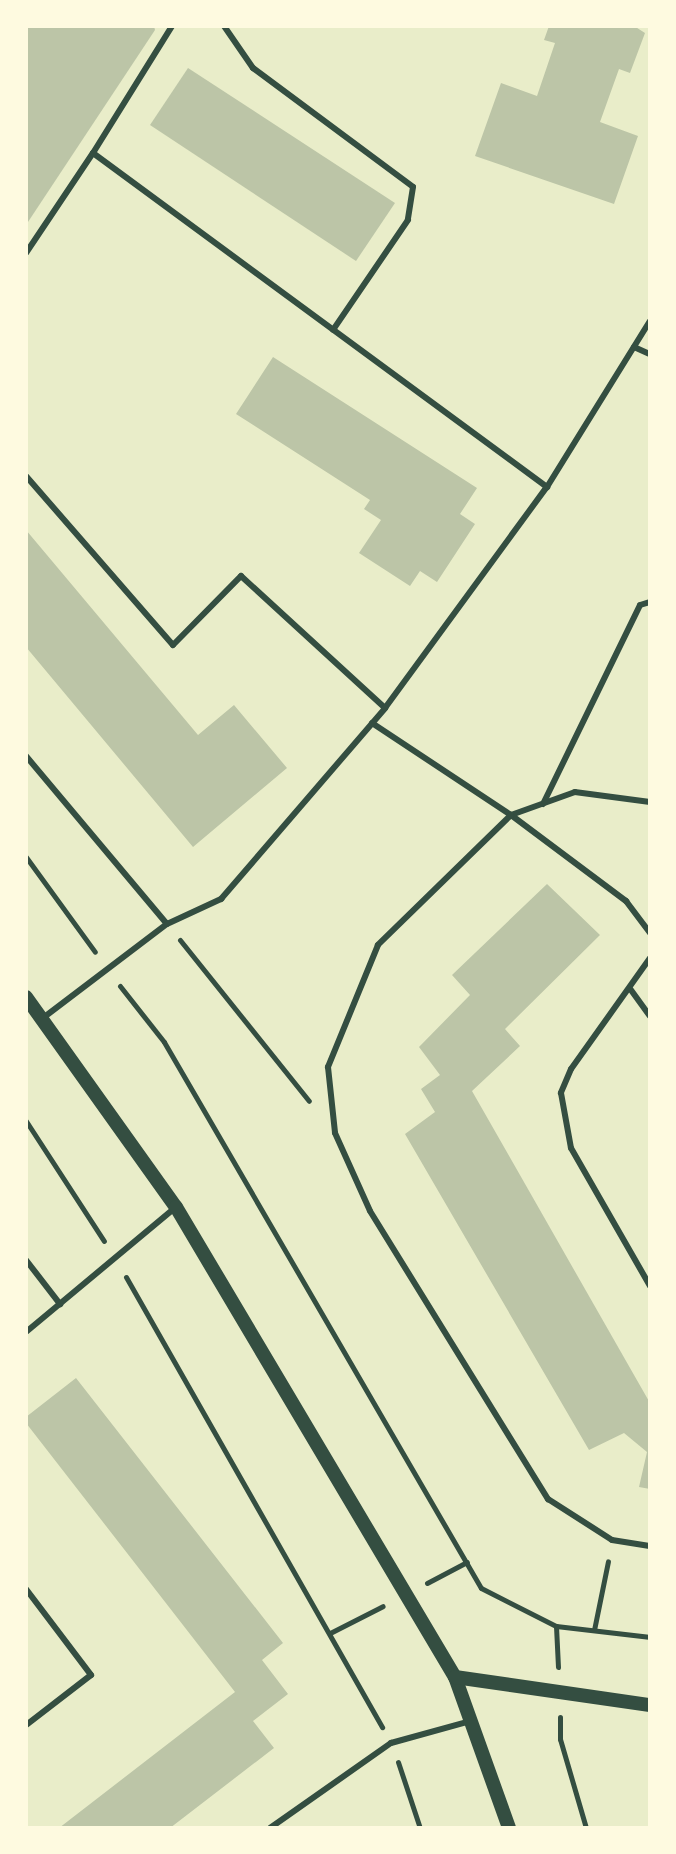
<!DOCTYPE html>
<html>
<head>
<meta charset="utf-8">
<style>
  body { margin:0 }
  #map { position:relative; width:676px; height:1854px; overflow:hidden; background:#e9edc9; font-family:Ubuntu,sans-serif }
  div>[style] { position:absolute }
  .building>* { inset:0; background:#bcc5a7 }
  .path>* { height:5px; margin:-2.5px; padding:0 2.5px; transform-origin:2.5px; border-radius:2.5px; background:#344e41 }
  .service>* { height:6px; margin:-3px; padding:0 3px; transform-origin:3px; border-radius:3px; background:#344e41 }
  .tertiary>* { height:14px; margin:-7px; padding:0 7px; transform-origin:7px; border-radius:7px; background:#344e41 }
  span { translate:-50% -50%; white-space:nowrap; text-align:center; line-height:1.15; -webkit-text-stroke:6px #fefae0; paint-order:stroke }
  .frame { position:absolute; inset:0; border:28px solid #fefae0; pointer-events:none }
</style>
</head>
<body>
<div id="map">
  <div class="building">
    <div style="clip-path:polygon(26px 26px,154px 26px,155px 30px,26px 225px)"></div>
    <div style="clip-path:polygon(549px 26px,634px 26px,645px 33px,630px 73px,619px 69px,600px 122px,638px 136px,614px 204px,475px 156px,501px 83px,537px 96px,555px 43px,544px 40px)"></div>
    <div style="clip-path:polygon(188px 68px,395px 203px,356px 261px,150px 125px)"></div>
    <div style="clip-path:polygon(273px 357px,477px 488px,460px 514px,475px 524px,437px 582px,420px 571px,410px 586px,359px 553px,381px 520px,364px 509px,370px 500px,236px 414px)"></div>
    <div style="clip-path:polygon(26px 530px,198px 735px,234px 705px,287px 768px,193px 847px,26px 647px)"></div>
    <div style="clip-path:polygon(547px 884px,600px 935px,505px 1029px,520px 1046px,472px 1091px,650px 1403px,650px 1489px,639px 1487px,647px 1452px,624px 1433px,589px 1450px,405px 1134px,435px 1112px,421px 1089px,440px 1075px,419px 1047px,470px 995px,452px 975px)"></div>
    <div style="clip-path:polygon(76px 1378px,283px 1643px,262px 1660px,288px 1694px,253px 1721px,274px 1748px,170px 1828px,59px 1828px,235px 1692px,26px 1423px,26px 1417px)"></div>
  </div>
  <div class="path">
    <div style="left:26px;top:857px;width:117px;rotate:54deg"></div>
    <div style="left:180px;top:940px;width:206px;rotate:51.3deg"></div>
    <div style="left:120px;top:986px;width:71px;rotate:51.8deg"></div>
    <div style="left:164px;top:1042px;width:631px;rotate:59.86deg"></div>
    <div style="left:481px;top:1588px;width:84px;rotate:26.9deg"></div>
    <div style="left:26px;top:1121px;width:143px;rotate:57deg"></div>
    <div style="left:126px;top:1277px;width:518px;rotate:60.36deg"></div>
    <div style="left:427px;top:1583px;width:45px;rotate:-27.7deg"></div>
    <div style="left:594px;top:1630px;width:70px;rotate:-78.5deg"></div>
    <div style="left:330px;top:1633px;width:59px;rotate:-27deg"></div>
    <div style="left:558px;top:1667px;width:41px;rotate:-92.8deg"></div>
    <div style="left:556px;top:1626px;width:95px;rotate:6.7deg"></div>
    <div style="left:560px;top:1717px;width:22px;rotate:90deg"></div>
    <div style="left:560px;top:1739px;width:93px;rotate:73.7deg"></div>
    <div style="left:398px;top:1762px;width:70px;rotate:71.6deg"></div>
  </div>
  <div class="service">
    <div style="left:224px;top:26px;width:51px;rotate:55.4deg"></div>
    <div style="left:253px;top:68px;width:199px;rotate:36.6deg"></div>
    <div style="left:413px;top:187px;width:33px;rotate:99deg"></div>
    <div style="left:408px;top:220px;width:133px;rotate:124.3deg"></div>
    <div style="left:93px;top:153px;width:150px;rotate:-58.1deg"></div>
    <div style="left:26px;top:253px;width:120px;rotate:-56.2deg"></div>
    <div style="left:93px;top:153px;width:564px;rotate:36.34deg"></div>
    <div style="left:634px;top:347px;width:17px;rotate:24deg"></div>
    <div style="left:26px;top:476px;width:224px;rotate:49deg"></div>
    <div style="left:173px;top:645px;width:97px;rotate:-45.4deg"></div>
    <div style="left:241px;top:576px;width:195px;rotate:42.5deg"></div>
    <div style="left:372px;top:723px;width:167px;rotate:33.5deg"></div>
    <div style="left:511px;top:815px;width:144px;rotate:36.8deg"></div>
    <div style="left:626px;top:901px;width:40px;rotate:53deg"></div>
    <div style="left:26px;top:756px;width:219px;rotate:50deg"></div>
    <div style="left:650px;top:802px;width:76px;rotate:-172.4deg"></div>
    <div style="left:575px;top:792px;width:68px;rotate:160.2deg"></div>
    <div style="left:511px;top:815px;width:186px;rotate:135.7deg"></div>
    <div style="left:378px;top:945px;width:132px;rotate:112.3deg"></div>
    <div style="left:328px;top:1067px;width:66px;rotate:83.9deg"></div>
    <div style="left:335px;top:1133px;width:85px;rotate:65.8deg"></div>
    <div style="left:370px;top:1211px;width:339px;rotate:58.3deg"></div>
    <div style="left:548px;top:1499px;width:76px;rotate:32.6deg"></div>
    <div style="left:612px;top:1540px;width:38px;rotate:9deg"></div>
    <div style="left:543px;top:804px;width:221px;rotate:-64deg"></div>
    <div style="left:640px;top:605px;width:10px;rotate:-17deg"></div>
    <div style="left:650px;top:958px;width:136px;rotate:125.4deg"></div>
    <div style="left:571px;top:1069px;width:26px;rotate:113deg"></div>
    <div style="left:561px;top:1093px;width:56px;rotate:79.7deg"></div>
    <div style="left:571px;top:1148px;width:159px;rotate:60.2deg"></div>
    <div style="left:631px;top:990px;width:32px;rotate:54deg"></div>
    <div style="left:43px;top:1018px;width:156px;rotate:-37.2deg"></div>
    <div style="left:167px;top:924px;width:60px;rotate:-24.8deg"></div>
    <div style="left:221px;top:899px;width:252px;rotate:-49.3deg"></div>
    <div style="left:385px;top:708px;width:274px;rotate:-53.8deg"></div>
    <div style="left:547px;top:487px;width:195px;rotate:-58.2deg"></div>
    <div style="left:26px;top:1260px;width:56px;rotate:52.3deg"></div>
    <div style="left:26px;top:1332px;width:195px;rotate:-39.8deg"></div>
    <div style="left:26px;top:1589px;width:108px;rotate:52.9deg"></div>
    <div style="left:91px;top:1675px;width:82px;rotate:142.4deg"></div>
    <div style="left:270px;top:1828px;width:148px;rotate:-35.1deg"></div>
    <div style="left:391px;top:1743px;width:83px;rotate:-15.4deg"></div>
  </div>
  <div class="tertiary">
    <div style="left:26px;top:997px;width:258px;rotate:54.5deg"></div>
    <div style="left:176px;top:1207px;width:547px;rotate:59.31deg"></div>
    <div style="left:455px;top:1677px;width:160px;rotate:70.3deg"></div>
    <div style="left:455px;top:1677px;width:197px;rotate:8.2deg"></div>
  </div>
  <div class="frame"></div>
</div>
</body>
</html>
